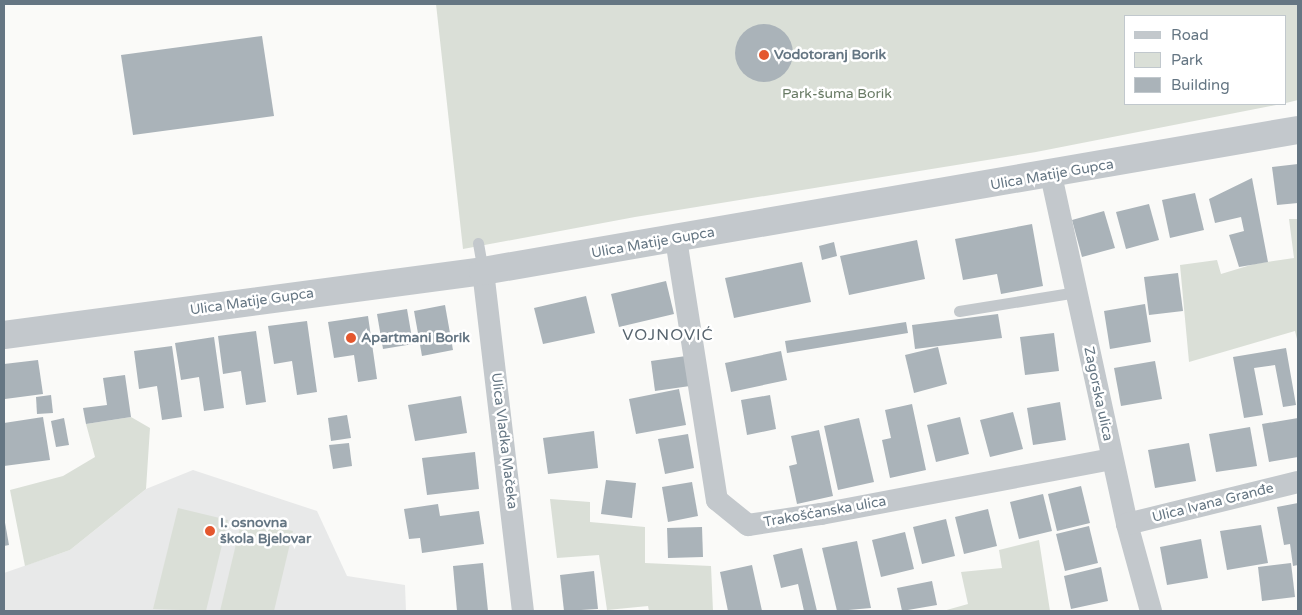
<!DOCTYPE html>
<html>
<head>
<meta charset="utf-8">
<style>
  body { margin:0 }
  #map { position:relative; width:1302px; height:615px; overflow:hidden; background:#fafaf8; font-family:"Varela Round",sans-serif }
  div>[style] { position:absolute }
  .built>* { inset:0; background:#e8e9e9 }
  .green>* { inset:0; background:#dadfd7 }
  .building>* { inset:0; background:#aab3b9 }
  .round { border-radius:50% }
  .service>* { height:11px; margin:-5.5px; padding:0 5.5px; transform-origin:5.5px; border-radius:5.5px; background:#c3c8cc }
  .minor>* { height:22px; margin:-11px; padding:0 11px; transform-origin:11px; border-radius:11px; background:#c3c8cc }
  .tertiary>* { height:28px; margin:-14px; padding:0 14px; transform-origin:14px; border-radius:14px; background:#c3c8cc }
  .dots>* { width:14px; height:14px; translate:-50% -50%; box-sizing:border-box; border:2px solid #fff; border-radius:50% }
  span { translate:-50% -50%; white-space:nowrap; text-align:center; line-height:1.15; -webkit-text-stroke:5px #fff; paint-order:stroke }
  .poi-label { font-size:14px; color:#657683; font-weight:700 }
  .left { translate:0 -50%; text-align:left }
  .park-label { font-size:14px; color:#687a64 }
  .street-label { font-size:14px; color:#657683 }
  .quarter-label { font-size:16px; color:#57646e; letter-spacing:1px }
  .frame { position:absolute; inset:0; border:5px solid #657683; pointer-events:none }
  .legend { position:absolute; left:1124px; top:15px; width:162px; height:90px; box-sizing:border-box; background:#fff; border:1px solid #c1c8cd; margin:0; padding:6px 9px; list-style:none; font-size:15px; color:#657683 }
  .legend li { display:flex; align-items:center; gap:10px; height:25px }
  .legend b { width:25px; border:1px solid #c1c8cd }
</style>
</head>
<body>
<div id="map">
  <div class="built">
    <div style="clip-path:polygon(193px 470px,317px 511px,347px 576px,405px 585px,406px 611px,4px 611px,4px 573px,70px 550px,146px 489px)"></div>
  </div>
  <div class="green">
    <div style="clip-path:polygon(436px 4px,1298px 4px,1298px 100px,1286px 103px,1286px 16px,1126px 16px,1126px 104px,1281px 104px,1036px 152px,635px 217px,463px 249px)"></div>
    <div style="clip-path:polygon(1289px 219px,1298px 219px,1298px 343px,1295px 331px,1189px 362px,1180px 265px,1217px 260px,1221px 274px,1254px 264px,1294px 258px)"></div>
    <div style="clip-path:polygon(131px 417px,150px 428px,146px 489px,70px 550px,25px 566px,10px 490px,63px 476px,95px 457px,86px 424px)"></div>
    <div style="clip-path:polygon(550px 499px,590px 502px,590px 522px,645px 527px,645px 563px,711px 566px,713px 611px,649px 611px,648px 606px,607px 610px,599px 555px,557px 558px)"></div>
    <div style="clip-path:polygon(178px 508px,228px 520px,206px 611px,153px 609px)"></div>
    <div style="clip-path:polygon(242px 519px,293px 531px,274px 611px,220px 611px)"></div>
    <div style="clip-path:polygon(1039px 540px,1050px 611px,943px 611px,968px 604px,961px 572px,1002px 568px,999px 550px)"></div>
  </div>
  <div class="building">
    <div class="round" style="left:735px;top:24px;width:58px;height:58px"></div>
    <div style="clip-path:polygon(262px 36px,274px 116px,133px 135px,121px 55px)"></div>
    <div style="clip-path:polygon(1298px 164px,1298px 203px,1277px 205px,1272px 167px)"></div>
    <div style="clip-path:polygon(1252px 178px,1268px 262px,1239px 267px,1229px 235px,1244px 231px,1241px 217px,1215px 223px,1209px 199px)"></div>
    <div style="clip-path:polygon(1195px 193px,1204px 230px,1170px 238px,1162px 200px)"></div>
    <div style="clip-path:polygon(1149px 204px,1159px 240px,1126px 249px,1116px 212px)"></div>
    <div style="clip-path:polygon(1104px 211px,1115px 248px,1082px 257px,1072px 220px)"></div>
    <div style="clip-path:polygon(1032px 224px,1043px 286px,1001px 294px,997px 274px,963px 280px,955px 239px)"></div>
    <div style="clip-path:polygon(917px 240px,925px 279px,849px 295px,840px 256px)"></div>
    <div style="clip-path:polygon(834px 242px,837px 256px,822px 260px,819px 246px)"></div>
    <div style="clip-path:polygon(802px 262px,811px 302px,734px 318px,725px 278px)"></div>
    <div style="clip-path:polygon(1178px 273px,1183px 311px,1149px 315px,1144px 277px)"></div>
    <div style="clip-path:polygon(666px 281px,674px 314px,619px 327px,611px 294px)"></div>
    <div style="clip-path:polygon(586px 296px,595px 333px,543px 344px,534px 308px)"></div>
    <div style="clip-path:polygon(1145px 304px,1151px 342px,1110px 349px,1104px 311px)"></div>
    <div style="clip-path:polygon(445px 305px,453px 350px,422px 356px,414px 311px)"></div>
    <div style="clip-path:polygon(407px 309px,413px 344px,383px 349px,377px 314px)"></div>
    <div style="clip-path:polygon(998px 314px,1002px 338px,915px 349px,912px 325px)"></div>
    <div style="clip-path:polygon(368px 316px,377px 379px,358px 382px,354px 355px,334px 358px,328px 322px)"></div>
    <div style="clip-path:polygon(307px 321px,317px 392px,297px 395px,292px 361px,274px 364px,268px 326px)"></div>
    <div style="clip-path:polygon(906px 322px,908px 333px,787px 353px,785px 341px)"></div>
    <div style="clip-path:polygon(256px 331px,266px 402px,246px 405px,241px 371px,223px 374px,218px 336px)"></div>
    <div style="clip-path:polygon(1054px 333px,1059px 371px,1025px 375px,1020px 337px)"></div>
    <div style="clip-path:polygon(214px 337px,224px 408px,204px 411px,199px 377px,181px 380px,175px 343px)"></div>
    <div style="clip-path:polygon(172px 346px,182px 417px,162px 420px,157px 386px,139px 389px,134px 351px)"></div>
    <div style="clip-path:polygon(938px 347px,947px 384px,914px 393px,905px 355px)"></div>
    <div style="clip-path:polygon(1286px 348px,1296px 405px,1283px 407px,1275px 365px,1254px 368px,1263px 415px,1244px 418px,1233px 357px)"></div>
    <div style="clip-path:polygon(781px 351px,787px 380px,731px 392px,725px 363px)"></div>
    <div style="clip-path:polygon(686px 356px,690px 386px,655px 391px,651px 361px)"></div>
    <div style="clip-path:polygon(38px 360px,43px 394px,5px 399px,4px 364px)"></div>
    <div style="clip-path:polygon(1155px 361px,1162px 399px,1121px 406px,1114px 368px)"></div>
    <div style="clip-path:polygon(125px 375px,131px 417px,86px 424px,83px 408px,107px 405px,103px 378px)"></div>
    <div style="clip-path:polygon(679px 389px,686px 425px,636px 434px,629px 399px)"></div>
    <div style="clip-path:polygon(51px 395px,53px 413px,37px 414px,36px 397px)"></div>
    <div style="clip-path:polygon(770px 395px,776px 429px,747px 435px,741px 400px)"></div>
    <div style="clip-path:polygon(461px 396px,467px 433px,415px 441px,408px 405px)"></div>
    <div style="clip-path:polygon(1060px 402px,1066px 440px,1033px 445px,1027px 408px)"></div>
    <div style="clip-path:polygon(912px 404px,926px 470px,890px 478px,882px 440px,891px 438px,885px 410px)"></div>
    <div style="clip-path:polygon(1013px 412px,1023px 449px,990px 457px,980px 420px)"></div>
    <div style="clip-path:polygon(347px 415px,351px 438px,331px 441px,328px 418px)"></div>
    <div style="clip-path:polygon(43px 417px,50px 460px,4px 466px,4px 423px)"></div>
    <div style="clip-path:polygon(960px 417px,969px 454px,936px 462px,927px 425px)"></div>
    <div style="clip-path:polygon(64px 418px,69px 445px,56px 447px,51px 421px)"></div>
    <div style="clip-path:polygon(859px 418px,874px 482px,838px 490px,824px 426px)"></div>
    <div style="clip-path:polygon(1298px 418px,1298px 457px,1269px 462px,1262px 424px)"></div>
    <div style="clip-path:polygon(1250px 427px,1257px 466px,1216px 472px,1209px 434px)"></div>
    <div style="clip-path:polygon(819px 430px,833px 496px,797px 504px,789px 466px,797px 464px,791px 436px)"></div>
    <div style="clip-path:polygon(594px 431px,598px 468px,548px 474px,543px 438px)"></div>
    <div style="clip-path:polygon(688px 434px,694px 468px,665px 474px,658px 439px)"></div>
    <div style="clip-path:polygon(349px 443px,352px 466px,333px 469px,329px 445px)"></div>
    <div style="clip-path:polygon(1189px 443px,1196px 481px,1155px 488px,1148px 450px)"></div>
    <div style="clip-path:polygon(475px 452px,479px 489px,427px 495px,422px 458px)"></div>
    <div style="clip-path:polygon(606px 480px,636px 483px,632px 518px,601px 514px)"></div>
    <div style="clip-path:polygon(692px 482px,698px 516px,668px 522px,662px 487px)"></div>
    <div style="clip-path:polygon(1081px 486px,1090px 523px,1057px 531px,1048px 494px)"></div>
    <div style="clip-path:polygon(1043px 494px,1052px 531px,1019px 539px,1010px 502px)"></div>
    <div style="clip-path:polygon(1298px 503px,1298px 565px,1293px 566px,1290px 544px,1284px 545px,1277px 507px)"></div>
    <div style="clip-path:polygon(438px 504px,440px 516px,479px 511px,484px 544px,422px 553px,420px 538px,409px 539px,404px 509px)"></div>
    <div style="clip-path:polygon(988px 509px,997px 546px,964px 554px,955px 517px)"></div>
    <div style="clip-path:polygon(4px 517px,9px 545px,4px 546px)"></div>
    <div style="clip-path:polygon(946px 519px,955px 556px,922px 564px,913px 527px)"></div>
    <div style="clip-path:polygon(1261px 525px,1268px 563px,1227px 570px,1220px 531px)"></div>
    <div style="clip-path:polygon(1089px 526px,1098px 563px,1065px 571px,1056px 534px)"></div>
    <div style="clip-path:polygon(702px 527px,703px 557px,668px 558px,667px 528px)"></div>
    <div style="clip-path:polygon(905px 532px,914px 569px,881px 577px,872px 540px)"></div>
    <div style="clip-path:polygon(1201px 539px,1208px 578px,1167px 585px,1160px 547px)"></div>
    <div style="clip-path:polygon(857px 541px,871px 608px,837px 611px,822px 548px)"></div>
    <div style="clip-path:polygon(802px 548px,817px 611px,804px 611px,798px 584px,781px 588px,773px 555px)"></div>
    <div style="clip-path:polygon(483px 563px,488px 611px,457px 611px,453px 566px)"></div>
    <div style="clip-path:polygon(1291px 563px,1295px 597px,1262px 601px,1258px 567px)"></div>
    <div style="clip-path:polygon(752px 565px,762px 611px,728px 611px,720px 572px)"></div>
    <div style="clip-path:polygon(1101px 567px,1108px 601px,1071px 609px,1064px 576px)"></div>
    <div style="clip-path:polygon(594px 571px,598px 609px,564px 611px,560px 575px)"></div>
    <div style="clip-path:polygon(932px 581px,937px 605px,902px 611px,897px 588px)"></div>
  </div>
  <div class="service">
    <div style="left:478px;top:243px;width:28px;rotate:80deg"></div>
    <div style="left:959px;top:311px;width:119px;rotate:-9.2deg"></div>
  </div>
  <div class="minor">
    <div style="left:1051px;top:175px;width:357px;rotate:77.7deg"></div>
    <div style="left:1127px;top:524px;width:90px;rotate:74.6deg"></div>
    <div style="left:676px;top:239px;width:264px;rotate:81.1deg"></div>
    <div style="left:717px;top:500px;width:40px;rotate:39deg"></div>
    <div style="left:748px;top:525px;width:74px;rotate:-8.6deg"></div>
    <div style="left:821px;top:514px;width:296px;rotate:-10.7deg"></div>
    <div style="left:483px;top:271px;width:342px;rotate:83.3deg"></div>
    <div style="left:1127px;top:524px;width:176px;rotate:-13.8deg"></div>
  </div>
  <div class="tertiary">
    <div style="left:4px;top:335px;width:483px;rotate:-7.6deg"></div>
    <div style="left:483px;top:271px;width:827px;rotate:-9.82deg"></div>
  </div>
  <div class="dots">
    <div style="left:764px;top:55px;background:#e4572e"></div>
    <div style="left:351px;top:338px;background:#e4572e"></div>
    <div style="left:210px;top:531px;background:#e4572e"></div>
  </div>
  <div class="poi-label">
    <span class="left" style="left:774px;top:55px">Vodotoranj Borik</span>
    <span class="left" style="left:361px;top:338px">Apartmani Borik</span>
    <span class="left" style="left:220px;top:531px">I. osnovna<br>škola Bjelovar</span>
  </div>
  <div class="park-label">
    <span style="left:837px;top:94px">Park-šuma Borik</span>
  </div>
  <div class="street-label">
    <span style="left:1052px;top:175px;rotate:-10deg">Ulica Matije Gupca</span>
    <span style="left:653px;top:243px;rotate:-10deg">Ulica Matije Gupca</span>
    <span style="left:252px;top:302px;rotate:-8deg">Ulica Matije Gupca</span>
    <span style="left:1098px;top:394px;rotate:78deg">Zagorska ulica</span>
    <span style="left:504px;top:441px;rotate:83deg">Ulica Vladka Mačeka</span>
    <span style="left:1213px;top:503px;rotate:-14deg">Ulica Ivana Granđe</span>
    <span style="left:825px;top:512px;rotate:-10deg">Trakošćanska ulica</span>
  </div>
  <div class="quarter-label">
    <span style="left:668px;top:335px">VOJNOVIĆ</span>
  </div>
  <div class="frame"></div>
  <ul class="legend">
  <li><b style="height:6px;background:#c3c8cc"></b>Road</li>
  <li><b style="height:14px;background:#dadfd7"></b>Park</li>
  <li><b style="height:14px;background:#aab3b9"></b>Building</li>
  </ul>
</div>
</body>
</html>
